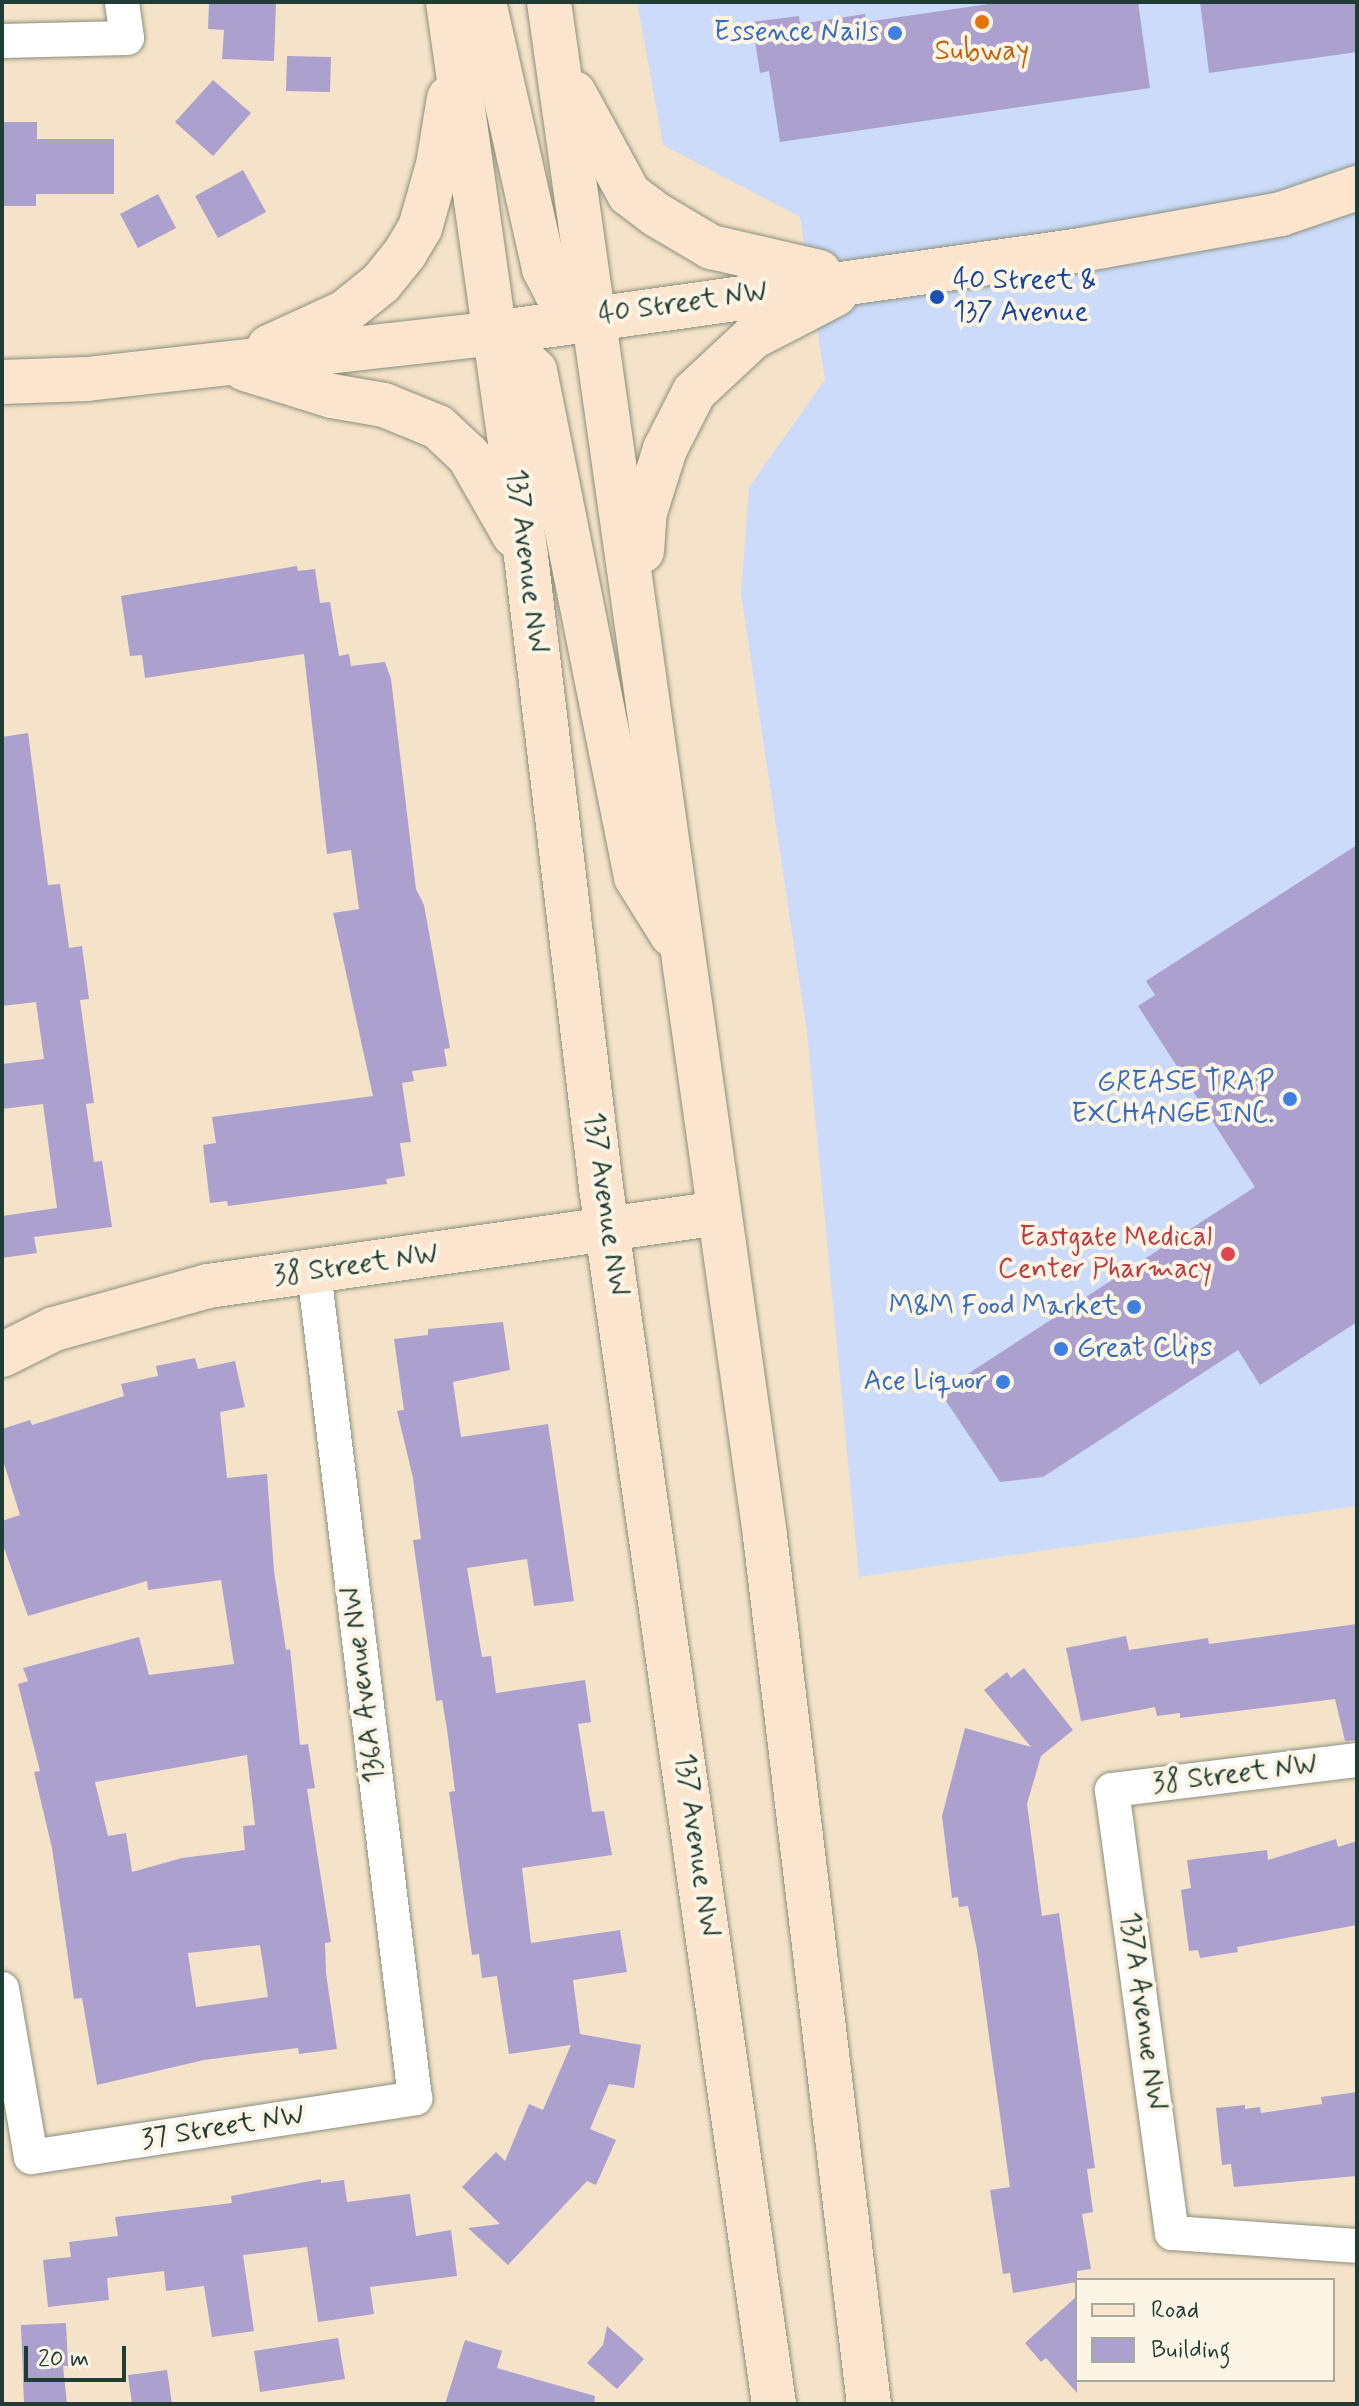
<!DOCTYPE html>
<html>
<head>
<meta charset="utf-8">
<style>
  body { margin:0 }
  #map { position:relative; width:1359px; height:2406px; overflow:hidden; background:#f5e3c9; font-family:Mynerve,sans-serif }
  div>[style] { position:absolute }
  .built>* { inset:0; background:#cbdbf9 }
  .building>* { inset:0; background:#aba0ce }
  .roads { filter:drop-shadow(0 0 2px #8a907e) drop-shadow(0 0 2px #8a907e) }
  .street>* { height:34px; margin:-17px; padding:0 17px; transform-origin:17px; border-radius:17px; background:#fff }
  .secondary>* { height:44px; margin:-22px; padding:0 22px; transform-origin:22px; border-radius:22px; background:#fce5cf }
  .dots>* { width:22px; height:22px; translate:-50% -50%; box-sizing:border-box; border:4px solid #fcf5e5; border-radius:50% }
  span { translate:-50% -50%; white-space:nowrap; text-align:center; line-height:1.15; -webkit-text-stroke:8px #fcf5e5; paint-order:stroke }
  .shop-label { font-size:28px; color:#366cbe }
  .right { translate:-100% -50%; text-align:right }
  .left { translate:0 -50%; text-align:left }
  .food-label { font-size:28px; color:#c56008 }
  .transit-label { font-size:28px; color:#164399 }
  .street-label { font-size:28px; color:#1f3d34 }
  .health-label { font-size:28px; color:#be3a42 }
  .frame { position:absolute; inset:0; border:4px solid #1f3d34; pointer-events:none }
  .legend { position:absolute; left:1075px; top:2278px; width:260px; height:104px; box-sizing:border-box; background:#fcf5e5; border:2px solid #a4ab9e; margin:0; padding:10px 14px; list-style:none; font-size:24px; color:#1f3d34 }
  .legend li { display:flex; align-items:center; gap:16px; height:40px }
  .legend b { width:40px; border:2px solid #a4ab9e }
  .scale { position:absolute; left:24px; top:2346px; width:102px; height:36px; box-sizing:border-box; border:4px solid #1f3d34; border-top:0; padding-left:10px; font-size:24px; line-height:28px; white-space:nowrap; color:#1f3d34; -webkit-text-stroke:6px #fcf5e5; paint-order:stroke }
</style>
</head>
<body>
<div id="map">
  <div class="built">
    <div style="clip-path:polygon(637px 2px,1357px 2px,1357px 1506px,859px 1577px,807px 1032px,741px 594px,749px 487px,825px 380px,800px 217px,663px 145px)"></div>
  </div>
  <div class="building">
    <div style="clip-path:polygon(209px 2px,276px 2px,274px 61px,222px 59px,224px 30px,208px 29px)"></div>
    <div style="clip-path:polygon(1002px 2px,1138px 2px,1150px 88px,780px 142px,769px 71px,760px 73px,752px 22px,799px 16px,800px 24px,865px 14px,866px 22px)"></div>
    <div style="clip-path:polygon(1200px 2px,1357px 2px,1357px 52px,1209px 73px)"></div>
    <div style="clip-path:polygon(287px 56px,331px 57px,330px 92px,286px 91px)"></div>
    <div style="clip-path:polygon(213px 80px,251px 113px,213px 156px,175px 122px)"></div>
    <div style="clip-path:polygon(2px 122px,37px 122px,37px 139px,114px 139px,114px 194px,36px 194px,36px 206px,2px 206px)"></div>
    <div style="clip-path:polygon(243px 170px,266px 212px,218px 238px,195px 196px)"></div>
    <div style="clip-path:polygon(158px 194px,176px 228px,138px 248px,120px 214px)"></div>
    <div style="clip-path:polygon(297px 566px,298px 571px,315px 569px,320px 603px,330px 602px,339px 656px,349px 654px,351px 666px,385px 662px,391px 679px,416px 889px,424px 905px,450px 1048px,444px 1049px,447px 1066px,412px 1071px,414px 1081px,402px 1083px,411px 1142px,400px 1143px,405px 1176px,386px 1179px,387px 1184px,228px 1206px,227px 1201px,210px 1203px,203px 1145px,216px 1143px,212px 1117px,373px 1096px,333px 913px,359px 909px,351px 850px,327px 854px,304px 654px,145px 678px,142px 655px,130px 656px,121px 596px)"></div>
    <div style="clip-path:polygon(28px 733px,48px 885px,60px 884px,69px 948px,82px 946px,89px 999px,80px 1000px,94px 1103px,86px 1104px,94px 1162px,102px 1161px,112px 1227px,34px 1237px,37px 1253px,2px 1258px,2px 1216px,57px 1208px,43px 1104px,2px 1109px,2px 1064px,44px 1059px,36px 1002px,2px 1006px,2px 737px)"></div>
    <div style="clip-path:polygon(1357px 845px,1357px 1322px,1260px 1385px,1238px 1350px,1043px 1477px,1000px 1482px,940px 1392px,1255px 1187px,1138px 1006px,1155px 995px,1146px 981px)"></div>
    <div style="clip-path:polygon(503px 1322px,510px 1370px,453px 1382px,461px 1437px,548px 1424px,574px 1601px,534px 1606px,527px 1559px,467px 1568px,482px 1657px,491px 1656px,496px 1693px,585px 1680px,591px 1722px,578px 1724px,592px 1812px,604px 1811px,612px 1855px,522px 1868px,531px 1943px,620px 1930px,627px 1972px,573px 1980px,580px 2034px,641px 2045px,634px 2088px,609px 2084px,590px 2129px,616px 2140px,596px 2185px,587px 2181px,508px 2265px,468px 2228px,500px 2224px,462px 2187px,496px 2152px,505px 2161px,529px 2104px,543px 2110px,571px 2045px,509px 2054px,497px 1976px,482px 1978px,479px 1954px,472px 1955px,449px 1792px,455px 1791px,447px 1729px,442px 1700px,436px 1701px,413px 1540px,421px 1539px,413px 1478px,397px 1411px,404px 1410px,394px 1339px,428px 1335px,428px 1329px)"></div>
    <div style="clip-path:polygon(evenodd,195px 1358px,198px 1369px,235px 1361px,245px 1407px,220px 1412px,227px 1478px,267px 1474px,274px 1571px,286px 1650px,290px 1649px,300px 1745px,308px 1744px,315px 1788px,307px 1789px,331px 1942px,325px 1943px,326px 1973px,337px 2049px,299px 2054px,298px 2048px,204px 2060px,97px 2085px,82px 1998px,74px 1999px,52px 1848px,34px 1772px,40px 1771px,18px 1684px,28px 1681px,23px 1668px,139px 1637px,149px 1675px,234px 1664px,221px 1580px,148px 1590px,147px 1581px,28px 1616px,2px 1542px,2px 1521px,20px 1515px,2px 1457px,2px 1429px,30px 1420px,32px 1425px,124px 1396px,121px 1384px,158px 1376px,156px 1366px,195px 1358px,247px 1755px,255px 1825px,243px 1826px,245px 1850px,182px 1858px,132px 1872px,126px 1833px,108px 1836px,95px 1782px,247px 1755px,195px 1358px,260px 1945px,268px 1997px,196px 2007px,188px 1953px,260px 1945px)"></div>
    <div style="clip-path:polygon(1357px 1624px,1357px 1740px,1345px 1741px,1335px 1699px,1180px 1718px,1180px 1713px,1157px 1716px,1155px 1707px,1081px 1721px,1066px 1648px,1126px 1636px,1129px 1650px,1208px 1638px,1209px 1644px)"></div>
    <div style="clip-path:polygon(1024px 1668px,1073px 1730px,1041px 1756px,1027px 1804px,1042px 1916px,1059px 1913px,1095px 2168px,1087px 2169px,1093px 2212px,1082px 2214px,1091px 2269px,1077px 2271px,1077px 2282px,1013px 2293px,1010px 2273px,1003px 2274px,990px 2190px,1010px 2187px,977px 1950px,968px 1906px,959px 1907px,958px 1897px,952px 1898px,942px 1816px,965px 1728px,1031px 1747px,984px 1690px,1007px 1672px,1011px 1678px)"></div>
    <div style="clip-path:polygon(1336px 1839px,1338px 1847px,1357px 1841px,1357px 1925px,1237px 1947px,1238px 1952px,1200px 1958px,1198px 1950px,1189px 1951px,1181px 1890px,1191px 1888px,1187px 1860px,1267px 1850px,1268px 1860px)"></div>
    <div style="clip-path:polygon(1357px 2092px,1357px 2176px,1234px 2187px,1231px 2164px,1222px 2165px,1216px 2108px,1245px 2105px,1245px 2109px,1260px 2107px,1261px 2113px,1322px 2104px,1321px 2097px)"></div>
    <div style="clip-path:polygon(321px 2179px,321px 2183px,344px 2180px,347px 2202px,410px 2194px,416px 2236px,451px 2230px,457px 2276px,370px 2287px,374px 2314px,318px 2322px,307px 2247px,243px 2255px,254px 2331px,212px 2337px,204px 2286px,166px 2291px,164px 2271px,107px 2278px,109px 2300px,48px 2307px,43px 2260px,71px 2257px,69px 2242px,118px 2236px,115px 2217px,232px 2203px,231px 2196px)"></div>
    <div style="clip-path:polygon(1077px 2296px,1077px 2393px,1046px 2358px,1041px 2362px,1025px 2343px)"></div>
    <div style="clip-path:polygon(66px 2323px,68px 2366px,63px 2366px,67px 2404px,24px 2404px,21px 2325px)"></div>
    <div style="clip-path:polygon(607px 2326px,644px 2359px,617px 2389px,587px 2363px,603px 2345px)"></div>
    <div style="clip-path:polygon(338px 2338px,345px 2379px,260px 2392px,254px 2351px)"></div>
    <div style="clip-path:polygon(465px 2340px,502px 2351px,497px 2368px,595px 2396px,594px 2404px,445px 2404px)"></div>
    <div style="clip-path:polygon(167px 2370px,172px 2404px,132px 2404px,128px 2375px)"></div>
  </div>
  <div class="roads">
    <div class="street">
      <div style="left:2px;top:41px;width:125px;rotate:-1.4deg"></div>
      <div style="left:127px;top:38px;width:36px;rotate:-98deg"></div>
      <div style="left:1357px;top:1760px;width:247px;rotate:173deg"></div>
      <div style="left:1112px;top:1790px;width:447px;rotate:82.3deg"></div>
      <div style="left:1172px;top:2233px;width:185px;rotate:4deg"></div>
      <div style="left:2px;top:1989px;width:170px;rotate:80.2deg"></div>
      <div style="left:31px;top:2157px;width:389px;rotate:-8.7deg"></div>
      <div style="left:415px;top:2098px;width:832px;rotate:-96.97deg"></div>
    </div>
    <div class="secondary">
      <div style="left:448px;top:2px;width:559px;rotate:81.99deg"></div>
      <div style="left:526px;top:556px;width:635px;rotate:83.22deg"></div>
      <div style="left:601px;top:1187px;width:1229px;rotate:81.91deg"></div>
      <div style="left:484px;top:2px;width:274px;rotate:77.3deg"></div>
      <div style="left:544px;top:269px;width:26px;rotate:62deg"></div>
      <div style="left:556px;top:292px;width:45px;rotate:33.3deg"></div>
      <div style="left:549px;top:2px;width:1549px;rotate:81.98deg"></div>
      <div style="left:765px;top:1536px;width:874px;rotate:83.17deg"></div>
      <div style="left:574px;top:93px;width:115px;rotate:61.4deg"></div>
      <div style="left:629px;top:194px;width:35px;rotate:37deg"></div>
      <div style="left:657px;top:215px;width:63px;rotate:30.7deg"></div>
      <div style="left:711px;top:247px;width:111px;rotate:13deg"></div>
      <div style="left:495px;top:333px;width:55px;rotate:43.5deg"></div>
      <div style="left:535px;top:371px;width:516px;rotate:78.71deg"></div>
      <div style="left:636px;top:877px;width:68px;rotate:58.2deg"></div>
      <div style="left:269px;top:347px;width:84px;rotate:-24.7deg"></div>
      <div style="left:345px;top:312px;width:46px;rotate:-38.9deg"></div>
      <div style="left:381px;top:283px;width:38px;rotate:-51deg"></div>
      <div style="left:405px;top:253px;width:29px;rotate:-59deg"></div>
      <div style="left:420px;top:228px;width:66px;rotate:-74.1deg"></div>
      <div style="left:438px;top:165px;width:68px;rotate:-80.7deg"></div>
      <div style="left:245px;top:369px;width:91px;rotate:17.2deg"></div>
      <div style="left:332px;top:396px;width:53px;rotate:9.8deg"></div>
      <div style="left:384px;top:405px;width:58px;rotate:22.2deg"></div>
      <div style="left:438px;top:427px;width:42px;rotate:43.1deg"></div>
      <div style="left:469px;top:456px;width:91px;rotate:60.3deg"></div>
      <div style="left:2px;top:382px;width:85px;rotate:-2deg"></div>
      <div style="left:87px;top:379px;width:411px;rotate:-6.4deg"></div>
      <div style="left:495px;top:333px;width:592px;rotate:-8.06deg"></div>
      <div style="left:1081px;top:250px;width:203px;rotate:-10.2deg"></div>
      <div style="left:1281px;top:214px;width:80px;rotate:-18.9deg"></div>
      <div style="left:642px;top:551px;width:39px;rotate:-86deg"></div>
      <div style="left:645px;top:512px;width:66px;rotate:-72.4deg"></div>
      <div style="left:665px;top:449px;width:64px;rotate:-63deg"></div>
      <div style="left:694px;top:392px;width:81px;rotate:-43deg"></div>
      <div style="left:753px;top:337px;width:93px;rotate:-27.4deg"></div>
      <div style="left:2px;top:1355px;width:58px;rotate:-26.6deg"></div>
      <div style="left:54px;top:1329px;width:160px;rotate:-15.6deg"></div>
      <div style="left:208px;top:1286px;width:516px;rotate:-8.13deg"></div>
    </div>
  </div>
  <div class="dots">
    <div style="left:982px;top:22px;background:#e8710a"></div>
    <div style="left:895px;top:33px;background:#3f7fe0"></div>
    <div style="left:937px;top:297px;background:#1a4fb4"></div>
    <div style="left:1290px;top:1099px;background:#3f7fe0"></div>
    <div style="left:1228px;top:1254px;background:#e0444e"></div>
    <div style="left:1134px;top:1307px;background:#3f7fe0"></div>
    <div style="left:1061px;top:1349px;background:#3f7fe0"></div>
    <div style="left:1003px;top:1382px;background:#3f7fe0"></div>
  </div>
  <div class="shop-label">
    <span class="right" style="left:879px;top:33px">Essence Nails</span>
    <span class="right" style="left:1274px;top:1099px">GREASE TRAP<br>EXCHANGE INC.</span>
    <span class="right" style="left:1118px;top:1307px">M&amp;M Food Market</span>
    <span class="left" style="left:1077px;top:1349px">Great Clips</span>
    <span class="right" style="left:987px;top:1382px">Ace Liquor</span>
  </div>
  <div class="food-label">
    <span style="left:982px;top:52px">Subway</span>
  </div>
  <div class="transit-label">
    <span class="left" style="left:953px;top:297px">40 Street &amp;<br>137 Avenue</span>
  </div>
  <div class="street-label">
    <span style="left:683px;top:304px;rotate:-8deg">40 Street NW</span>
    <span style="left:526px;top:561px;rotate:83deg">137 Avenue NW</span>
    <span style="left:605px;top:1204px;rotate:82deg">137 Avenue NW</span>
    <span style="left:356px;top:1266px;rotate:-8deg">38 Street NW</span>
    <span style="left:364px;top:1685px;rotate:-97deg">136A Avenue NW</span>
    <span style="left:1235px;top:1775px;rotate:-7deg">38 Street NW</span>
    <span style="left:696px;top:1845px;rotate:82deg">137 Avenue NW</span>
    <span style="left:1142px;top:2011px;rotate:82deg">137A Avenue NW</span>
    <span style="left:223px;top:2128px;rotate:-9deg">37 Street NW</span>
  </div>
  <div class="health-label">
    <span class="right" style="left:1212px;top:1254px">Eastgate Medical<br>Center Pharmacy</span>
  </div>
  <div class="frame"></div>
  <ul class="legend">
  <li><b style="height:10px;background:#fce5cf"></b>Road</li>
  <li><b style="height:22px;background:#aba0ce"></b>Building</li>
  </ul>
  <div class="scale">20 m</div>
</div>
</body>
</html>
